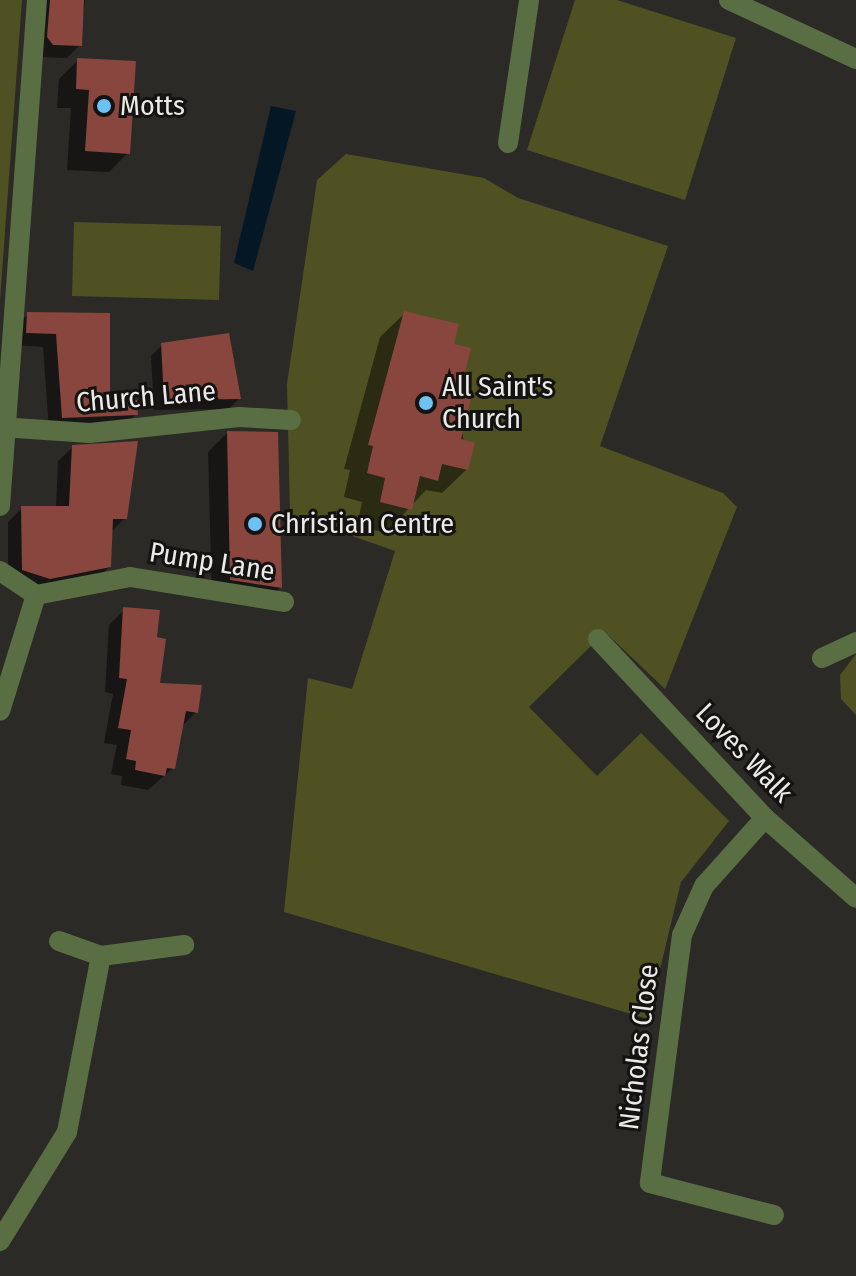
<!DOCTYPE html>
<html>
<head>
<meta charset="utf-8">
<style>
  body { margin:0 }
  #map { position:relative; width:856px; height:1276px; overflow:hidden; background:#2c2a26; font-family:"Fira Sans Condensed",sans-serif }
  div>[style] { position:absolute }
  .green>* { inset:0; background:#4f5122 }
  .water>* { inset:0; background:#041724 }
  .shadow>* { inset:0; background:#0007 }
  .building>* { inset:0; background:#88463e }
  .minor>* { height:20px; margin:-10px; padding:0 10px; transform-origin:10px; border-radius:10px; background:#596e43 }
  .dots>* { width:22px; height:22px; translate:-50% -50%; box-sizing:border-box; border:4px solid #141311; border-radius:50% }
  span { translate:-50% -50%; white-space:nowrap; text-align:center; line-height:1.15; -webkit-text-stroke:6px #141311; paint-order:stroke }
  .poi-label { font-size:28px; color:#eceae8 }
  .left { translate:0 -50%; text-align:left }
  .street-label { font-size:28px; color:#eceae8 }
</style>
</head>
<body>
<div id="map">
  <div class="green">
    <div style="clip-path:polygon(0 0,22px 0,0 300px)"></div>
    <div style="clip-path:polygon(575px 0,617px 0,736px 38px,685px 200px,527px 150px)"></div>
    <div style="clip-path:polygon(346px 154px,484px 178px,518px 198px,668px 246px,600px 446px,723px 493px,737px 507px,665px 689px,605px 632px,529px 707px,597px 776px,641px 733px,729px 821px,681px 882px,648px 1019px,284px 912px,308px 678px,352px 689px,395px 551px,290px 514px,287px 384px,317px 180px)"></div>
    <div style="clip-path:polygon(74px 222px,221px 226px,219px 300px,72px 296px)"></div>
    <div style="clip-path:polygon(856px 654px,856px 715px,841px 699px,840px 675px)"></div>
  </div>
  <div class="water">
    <div style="clip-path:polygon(271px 106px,296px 111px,253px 271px,234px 263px)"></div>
  </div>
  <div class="shadow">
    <div style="clip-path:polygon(34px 0,85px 0,80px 45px,67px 58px,40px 57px)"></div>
    <div style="clip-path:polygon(78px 60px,128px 153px,109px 172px,67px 170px,71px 108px,57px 108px,59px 79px)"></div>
    <div style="clip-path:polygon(405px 313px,452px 346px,467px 469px,442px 493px,426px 490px,386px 533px,357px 526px,362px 502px,344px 497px,350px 470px,344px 469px,380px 337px)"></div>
    <div style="clip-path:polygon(28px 314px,108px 315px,108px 403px,136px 414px,123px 427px,49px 430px,43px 347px,14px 345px,15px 327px)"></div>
    <div style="clip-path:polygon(162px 345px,239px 399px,228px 409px,154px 410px,151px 356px)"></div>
    <div style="clip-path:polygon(227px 433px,276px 434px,280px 588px,261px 607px,212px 599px,208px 452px)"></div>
    <div style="clip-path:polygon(73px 447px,125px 518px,110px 533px,109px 567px,95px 581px,35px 592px,8px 584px,8px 522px,22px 508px,56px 508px,58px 461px)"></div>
    <div style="clip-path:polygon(124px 610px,155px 639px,158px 685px,196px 712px,181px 727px,173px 768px,148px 790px,121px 785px,122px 776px,111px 774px,117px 745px,104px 743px,113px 694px,105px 692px,109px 625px)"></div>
  </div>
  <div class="building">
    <div style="clip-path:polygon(50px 0,84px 0,82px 46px,53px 45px,47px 37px)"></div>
    <div style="clip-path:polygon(77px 58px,136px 61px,130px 154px,85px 151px,89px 90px,76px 89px)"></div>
    <div style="clip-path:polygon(404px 311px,459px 324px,454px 344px,471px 348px,460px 392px,472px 394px,461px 439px,475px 443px,468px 470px,442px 464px,438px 481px,420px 476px,412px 510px,380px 502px,385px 478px,367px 473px,373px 446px,368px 445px)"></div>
    <div style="clip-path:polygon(27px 312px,110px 313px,110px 401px,137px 400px,138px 415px,62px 418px,56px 334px,26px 333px)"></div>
    <div style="clip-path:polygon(229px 333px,241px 399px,164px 400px,161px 343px)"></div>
    <div style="clip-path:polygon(227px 431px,278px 432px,282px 588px,230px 580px)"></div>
    <div style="clip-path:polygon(138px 441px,127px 519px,113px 519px,111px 567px,50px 579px,22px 570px,21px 506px,69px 506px,72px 445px)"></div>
    <div style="clip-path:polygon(123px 607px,160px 610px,157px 637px,166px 639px,160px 683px,202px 685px,198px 713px,186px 711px,175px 769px,167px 768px,165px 776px,135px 770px,136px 761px,126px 759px,131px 730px,118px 728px,127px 679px,119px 678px)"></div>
  </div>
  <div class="minor">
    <div style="left:729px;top:0;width:140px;rotate:24.9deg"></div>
    <div style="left:508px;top:143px;width:145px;rotate:-81.6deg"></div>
    <div style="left:0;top:427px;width:90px;rotate:3.8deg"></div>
    <div style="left:90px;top:433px;width:150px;rotate:-6.1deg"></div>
    <div style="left:239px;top:417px;width:52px;rotate:3.3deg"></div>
    <div style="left:0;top:506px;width:507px;rotate:-85.82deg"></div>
    <div style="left:0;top:571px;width:43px;rotate:33.7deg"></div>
    <div style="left:36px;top:595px;width:121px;rotate:107.2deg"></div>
    <div style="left:36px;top:595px;width:96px;rotate:-10.8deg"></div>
    <div style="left:130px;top:577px;width:156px;rotate:9.2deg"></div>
    <div style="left:598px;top:639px;width:245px;rotate:47deg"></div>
    <div style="left:765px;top:818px;width:121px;rotate:41.3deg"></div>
    <div style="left:822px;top:658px;width:38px;rotate:-25deg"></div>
    <div style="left:765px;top:818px;width:91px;rotate:131.9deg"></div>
    <div style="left:704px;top:886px;width:54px;rotate:114.2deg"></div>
    <div style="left:682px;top:935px;width:250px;rotate:97.4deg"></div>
    <div style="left:650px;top:1183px;width:128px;rotate:14.5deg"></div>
    <div style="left:59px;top:941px;width:45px;rotate:19.7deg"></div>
    <div style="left:0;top:1241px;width:128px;rotate:-58.4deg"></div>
    <div style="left:67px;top:1132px;width:179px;rotate:-79.1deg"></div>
    <div style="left:101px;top:956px;width:84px;rotate:-7.5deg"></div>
  </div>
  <div class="dots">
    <div style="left:104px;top:106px;background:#6dc2f3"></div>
    <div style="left:426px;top:403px;background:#6dc2f3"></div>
    <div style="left:255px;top:524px;background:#6dc2f3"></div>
  </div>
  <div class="poi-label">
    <span class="left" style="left:120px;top:106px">Motts</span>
    <span class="left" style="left:442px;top:403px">All Saint's<br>Church</span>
    <span class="left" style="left:271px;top:524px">Christian Centre</span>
  </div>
  <div class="street-label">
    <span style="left:146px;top:397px;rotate:-5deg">Church Lane</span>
    <span style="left:212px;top:562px;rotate:9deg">Pump Lane</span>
    <span style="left:744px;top:753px;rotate:46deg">Loves Walk</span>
    <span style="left:639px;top:1047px;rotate:-83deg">Nicholas Close</span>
  </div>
</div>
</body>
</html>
